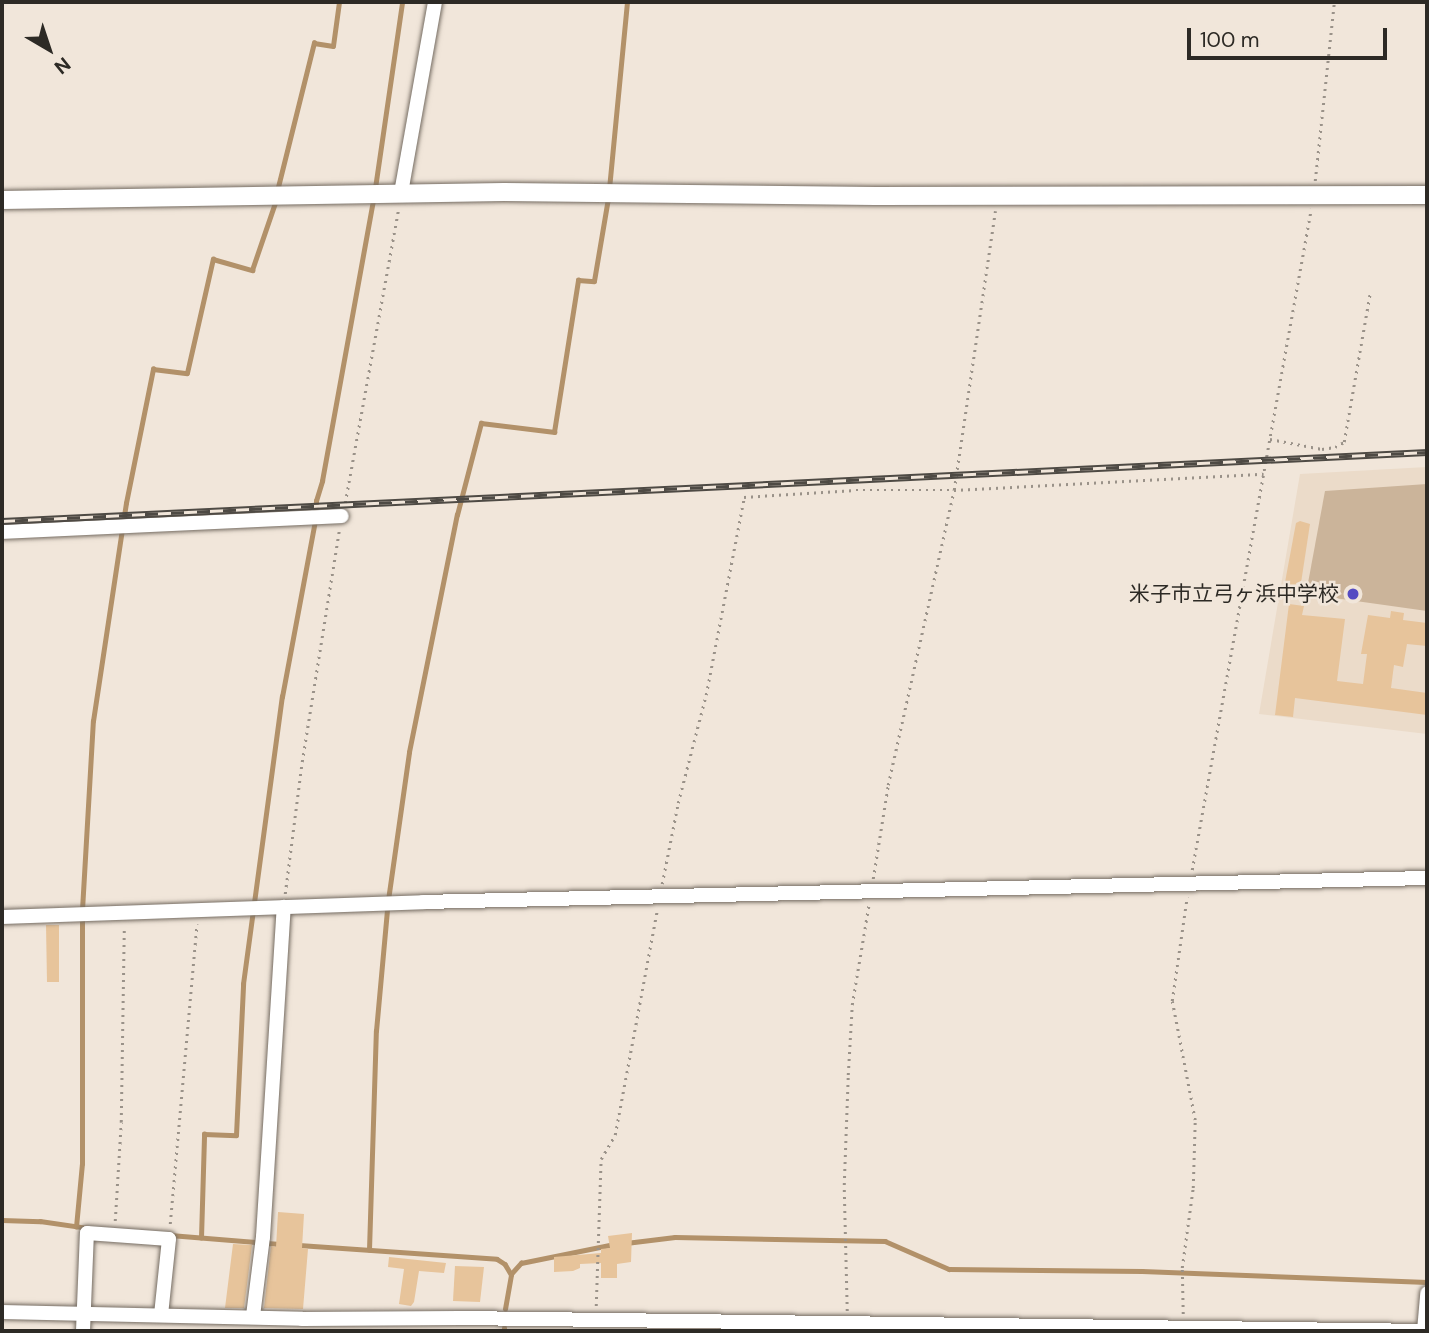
<!DOCTYPE html>
<html>
<head>
<meta charset="utf-8">
<style>
  body { margin:0 }
  #map { position:relative; width:1429px; height:1333px; overflow:hidden; background:#f1e6da; font-family:"DM Sans","Noto Sans JP",sans-serif }
  div>[style] { position:absolute }
  .built>* { inset:0; background:#ebdbc9 }
  .green>* { inset:0; background:#cbb49a }
  .stream>* { height:4.5px; margin:-2.25px; padding:0 2.25px; transform-origin:2.25px; border-radius:2.25px; background:#b29169 }
  .building>* { inset:0; background:#e7c49b }
  .path>* { height:2.5px; margin-top:-1.25px; transform-origin:0; background:repeating-linear-gradient(90deg,#9a9289 0 2px,transparent 0 7px) }
  .roads { filter:drop-shadow(0 0 2px #756c62) drop-shadow(0 0 2px #756c62) }
  .minor>* { height:14px; margin:-7px; padding:0 7px; transform-origin:7px; border-radius:7px; background:#fff }
  .tertiary>* { height:18px; margin:-9px; padding:0 9px; transform-origin:9px; border-radius:9px; background:#fff }
  .rail>* { height:7px; margin-top:-3.5px; transform-origin:0; background:repeating-linear-gradient(90deg,#f1e6da 0 13px,#4e4a44 0 26px); box-sizing:border-box; border-block:2px solid #4e4a44 }
  .dots>* { width:19px; height:19px; translate:-50% -50%; box-sizing:border-box; border:4px solid #f1e6da; border-radius:50% }
  span { translate:-50% -50%; white-space:nowrap; text-align:center; line-height:1.15; -webkit-text-stroke:5px #f1e6da; paint-order:stroke }
  .poi-label { font-size:21px; color:#2d2a25 }
  .right { translate:-100% -50%; text-align:right }
  .frame { position:absolute; inset:0; border:4px solid #2d2a25; pointer-events:none }
  .north { position:absolute; left:14px; top:14px; width:70px; height:70px; -webkit-text-stroke:5px #f1e6da; paint-order:stroke; rotate:141deg; font-size:19px; font-weight:700; line-height:28px; text-align:center; color:#2d2a25 }
  .north::after { content:''; display:block; margin:auto; width:24px; height:32px; background:#2d2a25; clip-path:polygon(50% 0,100% 100%,50% 72%,0 100%) }
  .scale { position:absolute; left:1187px; top:28px; width:200px; height:32px; box-sizing:border-box; border:4px solid #2d2a25; border-top:0; padding-left:9px; font-size:21px; line-height:24px; white-space:nowrap; color:#2d2a25; -webkit-text-stroke:5px #f1e6da; paint-order:stroke }
</style>
</head>
<body>
<div id="map">
  <div class="built">
    <div style="clip-path:polygon(1427px 467px,1427px 734px,1259px 714px,1300px 474px)"></div>
  </div>
  <div class="green">
    <div style="clip-path:polygon(1427px 484px,1427px 611px,1306px 594px,1325px 491px)"></div>
  </div>
  <div class="stream">
    <div style="left:375px;top:188px;width:188px;rotate:-81.7deg"></div>
    <div style="left:609px;top:189px;width:188px;rotate:-84.5deg"></div>
    <div style="left:277px;top:191px;width:153px;rotate:-76deg"></div>
    <div style="left:314px;top:43px;width:19px;rotate:9deg"></div>
    <div style="left:333px;top:46px;width:44px;rotate:-82.2deg"></div>
    <div style="left:2px;top:1220px;width:38px;rotate:2deg"></div>
    <div style="left:40px;top:1221px;width:49px;rotate:8.3deg"></div>
    <div style="left:76px;top:1227px;width:63px;rotate:-84.6deg"></div>
    <div style="left:82px;top:1164px;width:254px;rotate:-90deg"></div>
    <div style="left:82px;top:910px;width:189px;rotate:-86.7deg"></div>
    <div style="left:93px;top:721px;width:220px;rotate:-81.4deg"></div>
    <div style="left:126px;top:503px;width:137px;rotate:-78.6deg"></div>
    <div style="left:153px;top:369px;width:34px;rotate:7deg"></div>
    <div style="left:187px;top:373px;width:117px;rotate:-77.2deg"></div>
    <div style="left:213px;top:259px;width:41px;rotate:15.8deg"></div>
    <div style="left:252px;top:270px;width:74px;rotate:-71.1deg"></div>
    <div style="left:170px;top:1235px;width:110px;rotate:4.7deg"></div>
    <div style="left:201px;top:1238px;width:104px;rotate:-88.3deg"></div>
    <div style="left:204px;top:1134px;width:32px;rotate:2deg"></div>
    <div style="left:236px;top:1135px;width:151px;rotate:-87.3deg"></div>
    <div style="left:243px;top:984px;width:290px;rotate:-82.3deg"></div>
    <div style="left:282px;top:697px;width:180px;rotate:-79.4deg"></div>
    <div style="left:315px;top:520px;width:19px;rotate:-87deg"></div>
    <div style="left:316px;top:501px;width:21px;rotate:-73deg"></div>
    <div style="left:322px;top:481px;width:286px;rotate:-79.7deg"></div>
    <div style="left:626px;top:1243px;width:49px;rotate:-7deg"></div>
    <div style="left:675px;top:1237px;width:210px;rotate:1.1deg"></div>
    <div style="left:885px;top:1241px;width:70px;rotate:23.6deg"></div>
    <div style="left:949px;top:1269px;width:193px;rotate:0.6deg"></div>
    <div style="left:1142px;top:1271px;width:285px;rotate:2.2deg"></div>
    <div style="left:299px;top:1245px;width:198px;rotate:4deg"></div>
    <div style="left:497px;top:1259px;width:9px;rotate:32deg"></div>
    <div style="left:505px;top:1264px;width:12px;rotate:59deg"></div>
    <div style="left:369px;top:1250px;width:219px;rotate:-88.2deg"></div>
    <div style="left:376px;top:1031px;width:132px;rotate:-84.8deg"></div>
    <div style="left:388px;top:900px;width:149px;rotate:-81.9deg"></div>
    <div style="left:409px;top:752px;width:242px;rotate:-78.6deg"></div>
    <div style="left:457px;top:515px;width:95px;rotate:-75.4deg"></div>
    <div style="left:481px;top:423px;width:74px;rotate:7deg"></div>
    <div style="left:554px;top:432px;width:154px;rotate:-81deg"></div>
    <div style="left:578px;top:280px;width:16px;rotate:4deg"></div>
    <div style="left:594px;top:281px;width:84px;rotate:-80.4deg"></div>
    <div style="left:505px;top:1309px;width:36px;rotate:-80deg"></div>
    <div style="left:511px;top:1274px;width:15px;rotate:-48deg"></div>
    <div style="left:521px;top:1263px;width:95px;rotate:-11.5deg"></div>
    <div style="left:504px;top:1331px;width:3px;rotate:-90deg"></div>
  </div>
  <div class="building">
    <div style="clip-path:polygon(1300px 521px,1310px 524px,1299px 596px,1283px 593px,1296px 523px)"></div>
    <div style="clip-path:polygon(1289px 604px,1304px 606px,1302px 615px,1345px 619px,1337px 681px,1363px 684px,1367px 654px,1361px 654px,1368px 615px,1390px 618px,1391px 611px,1404px 613px,1403px 620px,1427px 623px,1427px 646px,1407px 644px,1403px 667px,1394px 665px,1391px 688px,1427px 693px,1427px 715px,1295px 698px,1293px 717px,1275px 715px)"></div>
    <div style="clip-path:polygon(46px 925px,59px 925px,59px 982px,47px 982px)"></div>
    <div style="clip-path:polygon(278px 1212px,304px 1214px,302px 1248px,308px 1249px,303px 1309px,264px 1308px,271px 1246px,276px 1247px)"></div>
    <div style="clip-path:polygon(632px 1233px,631px 1262px,617px 1264px,617px 1278px,601px 1278px,601px 1263px,580px 1264px,580px 1268px,573px 1271px,554px 1272px,554px 1257px,601px 1253px,601px 1249px,610px 1248px,608px 1236px)"></div>
    <div style="clip-path:polygon(233px 1244px,252px 1245px,244px 1308px,225px 1308px)"></div>
    <div style="clip-path:polygon(389px 1257px,446px 1263px,444px 1273px,419px 1271px,414px 1302px,411px 1306px,399px 1304px,404px 1269px,388px 1267px)"></div>
    <div style="clip-path:polygon(455px 1266px,484px 1267px,480px 1302px,453px 1301px)"></div>
  </div>
  <div class="path">
    <div style="left:1315px;top:181px;width:180px;rotate:-83.9deg"></div>
    <div style="left:1270px;top:439px;width:53px;rotate:10.9deg"></div>
    <div style="left:1322px;top:449px;width:13px;rotate:-9deg"></div>
    <div style="left:1335px;top:447px;width:10px;rotate:-29deg"></div>
    <div style="left:1344px;top:442px;width:151px;rotate:-80.1deg"></div>
    <div style="left:345px;top:503px;width:298px;rotate:-79.7deg"></div>
    <div style="left:1192px;top:870px;width:672px;rotate:-79.79deg"></div>
    <div style="left:873px;top:879px;width:95px;rotate:-80.9deg"></div>
    <div style="left:888px;top:785px;width:302px;rotate:-77.4deg"></div>
    <div style="left:954px;top:490px;width:282px;rotate:-81.6deg"></div>
    <div style="left:662px;top:884px;width:83px;rotate:-78.8deg"></div>
    <div style="left:678px;top:803px;width:112px;rotate:-75.5deg"></div>
    <div style="left:706px;top:695px;width:202px;rotate:-79.1deg"></div>
    <div style="left:744px;top:497px;width:112px;rotate:-3.6deg"></div>
    <div style="left:856px;top:490px;width:98px"></div>
    <div style="left:954px;top:490px;width:310px;rotate:-3deg"></div>
    <div style="left:285px;top:894px;width:133px;rotate:-82.7deg"></div>
    <div style="left:302px;top:762px;width:235px;rotate:-80.9deg"></div>
    <div style="left:115px;top:1221px;width:99px;rotate:-86.5deg"></div>
    <div style="left:121px;top:1122px;width:195px;rotate:-89.1deg"></div>
    <div style="left:170px;top:1224px;width:301px;rotate:-84.9deg"></div>
    <div style="left:596px;top:1306px;width:147px;rotate:-88.1deg"></div>
    <div style="left:601px;top:1159px;width:28px;rotate:-60deg"></div>
    <div style="left:615px;top:1135px;width:228px;rotate:-79.4deg"></div>
    <div style="left:847px;top:1311px;width:126px;rotate:-91.4deg"></div>
    <div style="left:844px;top:1185px;width:110px;rotate:-87.9deg"></div>
    <div style="left:848px;top:1075px;width:70px;rotate:-86.7deg"></div>
    <div style="left:852px;top:1005px;width:103px;rotate:-80.5deg"></div>
    <div style="left:1183px;top:1314px;width:46px;rotate:-91.2deg"></div>
    <div style="left:1182px;top:1268px;width:81px;rotate:-82.2deg"></div>
    <div style="left:1193px;top:1188px;width:68px;rotate:-88.3deg"></div>
    <div style="left:1195px;top:1120px;width:121px;rotate:-100.9deg"></div>
    <div style="left:1172px;top:1001px;width:105px;rotate:-81.8deg"></div>
  </div>
  <div class="roads">
    <div class="minor">
      <div style="left:401px;top:193px;width:194px;rotate:-79.9deg"></div>
      <div style="left:2px;top:532px;width:340px;rotate:-2.7deg"></div>
      <div style="left:2px;top:917px;width:421px;rotate:-2deg"></div>
      <div style="left:423px;top:902px;width:1004px;rotate:-1.37deg"></div>
      <div style="left:2px;top:1312px;width:300px;rotate:1.3deg"></div>
      <div style="left:302px;top:1319px;width:158px;rotate:-0.4deg"></div>
      <div style="left:460px;top:1318px;width:967px;rotate:0.77deg"></div>
      <div style="left:253px;top:1316px;width:80px;rotate:-82.8deg"></div>
      <div style="left:263px;top:1237px;width:331px;rotate:-86.4deg"></div>
      <div style="left:83px;top:1331px;width:98px;rotate:-87.7deg"></div>
      <div style="left:87px;top:1233px;width:82px;rotate:4.2deg"></div>
      <div style="left:169px;top:1239px;width:76px;rotate:96deg"></div>
      <div style="left:1424px;top:1331px;width:38px;rotate:-85deg"></div>
    </div>
    <div class="tertiary">
      <div style="left:2px;top:200px;width:502px;rotate:-0.91deg"></div>
      <div style="left:504px;top:192px;width:371px;rotate:0.6deg"></div>
      <div style="left:875px;top:196px;width:552px;rotate:-0.1deg"></div>
    </div>
  </div>
  <div class="rail">
    <div style="left:2px;top:521px;width:1427px;rotate:-2.77deg"></div>
  </div>
  <div class="dots">
    <div style="left:1353px;top:594px;background:#554bc2"></div>
  </div>
  <div class="poi-label">
    <span class="right" style="left:1339px;top:594px">米子市立弓ヶ浜中学校</span>
  </div>
  <div class="frame"></div>
  <div class="north">N</div>
  <div class="scale">100 m</div>
</div>
</body>
</html>
